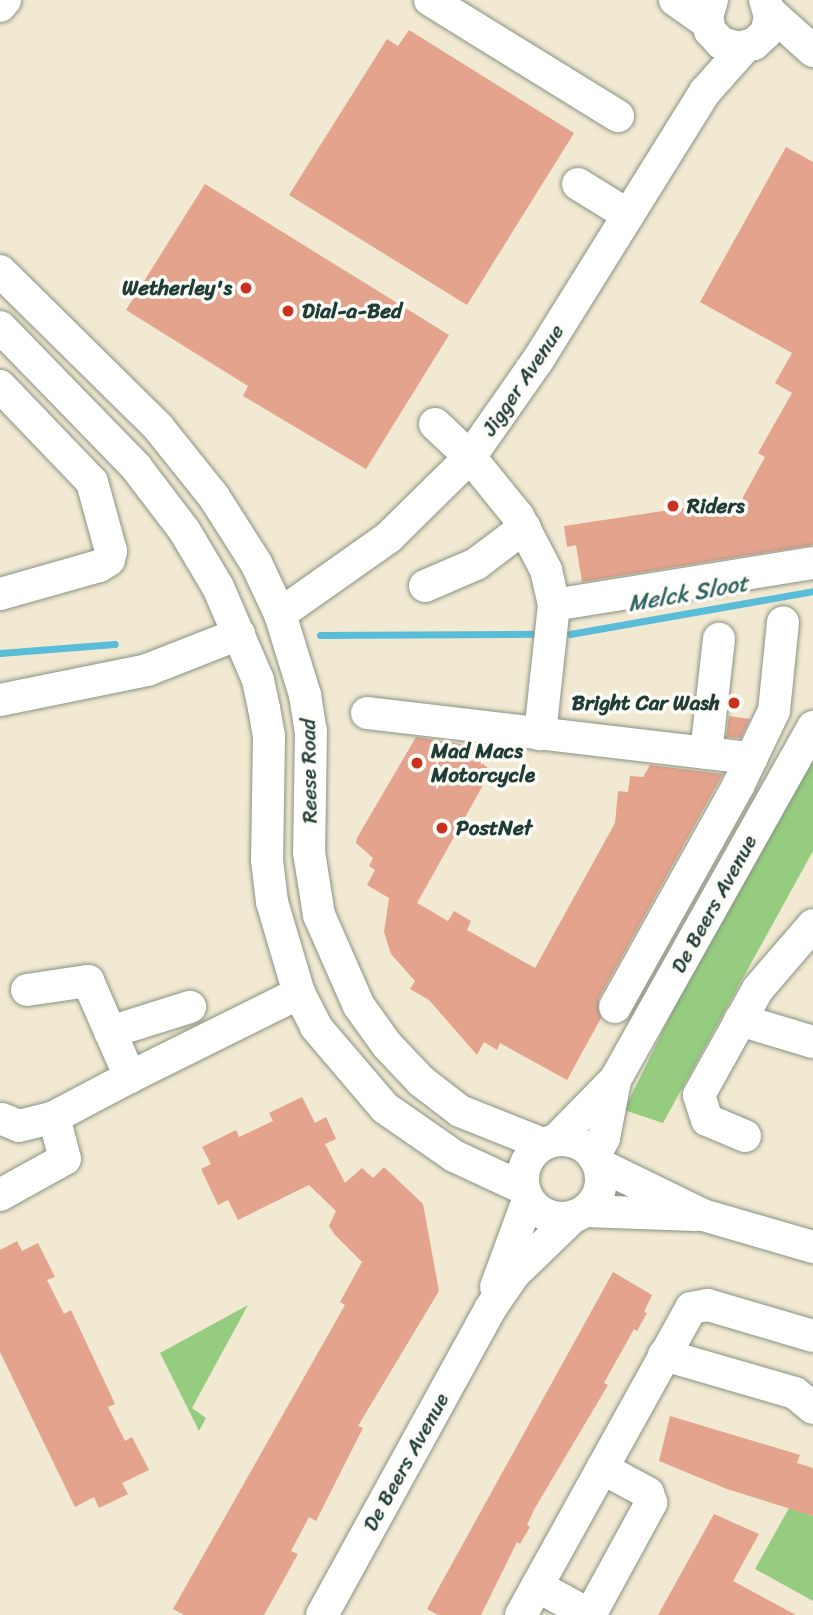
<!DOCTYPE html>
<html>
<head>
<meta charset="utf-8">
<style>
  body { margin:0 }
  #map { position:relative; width:813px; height:1615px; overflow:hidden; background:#f2e9d2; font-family:Sriracha,sans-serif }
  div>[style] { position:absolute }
  .green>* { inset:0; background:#96cc7f }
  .stream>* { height:7px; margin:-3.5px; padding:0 3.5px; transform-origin:3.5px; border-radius:3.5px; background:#59bdd8 }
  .building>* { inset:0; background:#e3a38d }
  .roads { filter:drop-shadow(0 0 2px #889383) drop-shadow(0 0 2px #889383) }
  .minor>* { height:32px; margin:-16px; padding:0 16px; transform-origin:16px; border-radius:16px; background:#fff }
  .minor>.ring { margin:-16px; padding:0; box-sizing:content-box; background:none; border:32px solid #fff; border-radius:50% }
  .dots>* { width:19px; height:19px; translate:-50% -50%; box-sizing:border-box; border:4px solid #fdfcf7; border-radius:50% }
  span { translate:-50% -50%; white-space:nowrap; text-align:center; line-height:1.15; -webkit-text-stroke:7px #fdfcf7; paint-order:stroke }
  .poi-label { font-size:21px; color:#1f3d34; font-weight:700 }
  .right { translate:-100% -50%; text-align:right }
  .left { translate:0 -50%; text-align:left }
  .street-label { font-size:21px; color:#1f3d34 }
  .water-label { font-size:23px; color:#306365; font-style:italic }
</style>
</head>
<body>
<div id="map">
  <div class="green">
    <div style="clip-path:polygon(813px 754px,813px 851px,663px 1123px,624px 1110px,682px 992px)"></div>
    <div style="clip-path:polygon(248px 1305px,192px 1408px,206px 1418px,199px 1431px,160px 1353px)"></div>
    <div style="clip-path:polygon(789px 1508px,813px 1516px,813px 1601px,755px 1569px)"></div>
  </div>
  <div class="stream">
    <div style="left:570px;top:634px;width:247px;rotate:-10deg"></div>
    <div style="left:320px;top:635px;width:218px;rotate:-0.3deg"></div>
    <div style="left:0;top:653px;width:115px;rotate:-4.5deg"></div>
  </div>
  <div class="building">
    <div style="clip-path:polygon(409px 30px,574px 133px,467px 305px,289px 195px,387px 39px,398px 46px)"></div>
    <div style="clip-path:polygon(786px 147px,813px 162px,813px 545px,582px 582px,576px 545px,567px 547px,564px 526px,742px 499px,765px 457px,758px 453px,792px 393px,775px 383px,792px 353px,700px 302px)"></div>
    <div style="clip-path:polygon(205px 184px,449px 335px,366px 469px,243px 396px,248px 386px,126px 310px)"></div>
    <div style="clip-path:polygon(729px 716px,750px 719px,741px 738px,726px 737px)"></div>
    <div style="clip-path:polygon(416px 737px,487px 748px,480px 761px,491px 771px,417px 903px,448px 921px,454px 911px,471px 921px,467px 930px,535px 968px,615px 823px,618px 791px,628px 792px,630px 776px,643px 777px,650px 765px,723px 774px,599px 998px,601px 1018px,567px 1080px,500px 1043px,497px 1050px,484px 1042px,477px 1055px,429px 1000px,410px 989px,415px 981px,391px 954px,384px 932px,389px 898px,367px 885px,375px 870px,369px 866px,373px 858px,356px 843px,357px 838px)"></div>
    <div style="clip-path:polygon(302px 1097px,315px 1123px,326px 1117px,336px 1139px,325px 1144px,345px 1183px,362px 1168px,373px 1178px,384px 1167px,423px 1204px,439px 1291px,358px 1426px,363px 1428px,316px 1521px,309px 1517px,291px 1551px,298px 1554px,264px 1615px,184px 1615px,173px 1609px,345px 1305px,340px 1302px,362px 1262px,335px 1235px,329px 1226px,336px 1211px,309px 1185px,238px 1220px,228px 1200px,218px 1205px,201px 1169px,211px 1164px,202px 1147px,236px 1130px,239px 1137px,273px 1121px,269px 1113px)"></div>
    <div style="clip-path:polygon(17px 1241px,22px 1251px,38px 1243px,55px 1277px,47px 1280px,64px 1314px,71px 1310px,115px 1404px,108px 1407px,125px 1441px,132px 1437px,149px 1470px,122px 1483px,128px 1494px,99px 1508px,94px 1497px,75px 1507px,0 1352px,0 1250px)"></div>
    <div style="clip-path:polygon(613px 1272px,652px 1295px,644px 1312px,647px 1313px,637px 1331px,634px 1329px,604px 1383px,608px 1385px,535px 1508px,527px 1525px,530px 1527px,520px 1544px,517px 1542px,481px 1615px,438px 1615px,427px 1609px)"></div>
    <div style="clip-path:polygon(670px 1416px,800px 1455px,797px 1463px,813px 1468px,813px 1516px,727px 1489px,659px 1461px)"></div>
    <div style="clip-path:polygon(714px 1514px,759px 1534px,733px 1581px,796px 1615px,658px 1615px)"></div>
  </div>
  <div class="roads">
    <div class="minor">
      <div style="left:430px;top:0;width:221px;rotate:31.7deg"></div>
      <div style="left:675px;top:0;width:39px;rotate:35deg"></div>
      <div style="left:712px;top:0;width:18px;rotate:106deg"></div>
      <div style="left:707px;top:17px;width:14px;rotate:78deg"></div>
      <div style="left:710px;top:31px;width:16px;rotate:47deg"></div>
      <div style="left:721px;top:43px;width:18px;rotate:16deg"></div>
      <div style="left:738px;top:48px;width:16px;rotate:-14deg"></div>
      <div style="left:754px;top:44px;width:16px;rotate:-43deg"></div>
      <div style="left:766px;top:33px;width:16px;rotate:-76deg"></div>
      <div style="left:770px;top:17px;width:18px;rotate:-106deg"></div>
      <div style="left:0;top:6px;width:8px;rotate:-50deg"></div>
      <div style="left:770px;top:12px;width:58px;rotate:42.2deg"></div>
      <div style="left:578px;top:184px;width:59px;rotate:31.8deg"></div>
      <div style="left:0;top:271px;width:222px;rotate:44.6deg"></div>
      <div style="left:158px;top:427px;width:90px;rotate:51.3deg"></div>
      <div style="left:214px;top:497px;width:78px;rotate:57.5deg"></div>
      <div style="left:256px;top:563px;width:56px;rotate:64.8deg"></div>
      <div style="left:280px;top:614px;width:85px;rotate:72.8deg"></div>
      <div style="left:305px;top:695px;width:36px;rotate:81deg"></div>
      <div style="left:311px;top:731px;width:121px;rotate:90.9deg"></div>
      <div style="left:309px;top:852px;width:64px;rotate:81deg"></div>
      <div style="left:319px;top:915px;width:99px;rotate:66.3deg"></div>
      <div style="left:359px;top:1006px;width:48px;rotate:54.3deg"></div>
      <div style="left:387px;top:1045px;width:50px;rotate:46.6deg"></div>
      <div style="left:421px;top:1081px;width:49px;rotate:37.6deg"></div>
      <div style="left:460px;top:1111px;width:89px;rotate:21.7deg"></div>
      <div style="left:0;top:327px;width:195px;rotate:45.8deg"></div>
      <div style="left:136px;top:467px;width:79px;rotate:52.7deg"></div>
      <div style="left:184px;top:530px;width:66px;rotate:59.2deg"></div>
      <div style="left:218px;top:587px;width:101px;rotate:66.7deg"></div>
      <div style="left:258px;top:680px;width:29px;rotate:78deg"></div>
      <div style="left:264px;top:708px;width:28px;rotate:80deg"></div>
      <div style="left:269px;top:736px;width:124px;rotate:90.9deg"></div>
      <div style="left:267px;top:860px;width:42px;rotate:83.2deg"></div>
      <div style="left:272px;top:902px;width:95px;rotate:73.5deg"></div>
      <div style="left:299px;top:993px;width:38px;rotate:63deg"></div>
      <div style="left:316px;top:1027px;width:106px;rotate:49.6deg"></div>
      <div style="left:385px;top:1108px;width:84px;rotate:34.8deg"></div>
      <div style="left:454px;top:1156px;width:76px;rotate:24.9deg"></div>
      <div style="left:0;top:386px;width:133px;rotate:46.2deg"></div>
      <div style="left:92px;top:482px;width:72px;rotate:74.6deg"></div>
      <div style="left:111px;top:551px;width:9px;rotate:103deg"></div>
      <div style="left:109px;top:560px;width:12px;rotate:149deg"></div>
      <div style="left:99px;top:566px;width:103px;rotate:164.2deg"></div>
      <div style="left:435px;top:424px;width:48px;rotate:43.3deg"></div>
      <div style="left:470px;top:457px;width:76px;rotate:50.9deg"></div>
      <div style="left:518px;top:516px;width:61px;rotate:62.6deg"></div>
      <div style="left:546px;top:570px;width:36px;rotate:77deg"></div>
      <div style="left:554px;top:605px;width:130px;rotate:96.2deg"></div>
      <div style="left:425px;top:586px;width:56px;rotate:-23.3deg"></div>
      <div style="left:476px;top:564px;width:61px;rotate:-37.1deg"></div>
      <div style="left:554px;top:605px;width:262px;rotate:-9.2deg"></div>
      <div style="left:280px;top:614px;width:133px;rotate:-35.2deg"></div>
      <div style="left:389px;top:537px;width:114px;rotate:-44.6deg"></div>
      <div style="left:470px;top:457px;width:118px;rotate:-55deg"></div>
      <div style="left:538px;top:360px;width:316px;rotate:-58.1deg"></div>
      <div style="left:705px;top:92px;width:59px;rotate:-48.4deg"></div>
      <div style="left:0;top:700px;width:150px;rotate:-11.5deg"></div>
      <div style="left:147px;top:670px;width:99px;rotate:-21.4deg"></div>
      <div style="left:367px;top:713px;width:387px;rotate:6.7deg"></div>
      <div style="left:706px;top:753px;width:115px;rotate:-83.5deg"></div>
      <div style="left:27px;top:990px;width:62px;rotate:-8.4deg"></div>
      <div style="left:88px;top:981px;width:105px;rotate:66.4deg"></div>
      <div style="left:130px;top:1077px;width:189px;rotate:-26.4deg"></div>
      <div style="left:615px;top:1007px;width:253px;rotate:-60.9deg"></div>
      <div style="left:738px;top:786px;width:83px;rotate:-64.4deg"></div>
      <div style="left:774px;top:711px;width:89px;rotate:-84.2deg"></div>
      <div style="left:740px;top:1020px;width:76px;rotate:16.8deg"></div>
      <div style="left:110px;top:1032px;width:84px;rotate:-17.4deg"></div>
      <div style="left:2px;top:1119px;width:18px;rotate:22deg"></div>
      <div style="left:19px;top:1126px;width:36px;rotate:-14deg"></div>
      <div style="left:745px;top:1136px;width:41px;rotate:-157.2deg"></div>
      <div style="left:707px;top:1120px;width:26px;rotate:-108deg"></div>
      <div style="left:699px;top:1095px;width:121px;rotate:-60.9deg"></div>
      <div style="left:758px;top:989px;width:84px;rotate:-49.3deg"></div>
      <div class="ring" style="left:523px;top:1140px;width:46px;height:46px"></div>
      <div style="left:556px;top:1140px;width:84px;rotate:-45.5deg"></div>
      <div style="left:615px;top:1080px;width:405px;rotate:-60.7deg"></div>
      <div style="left:594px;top:1157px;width:21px;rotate:-62deg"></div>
      <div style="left:604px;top:1138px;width:58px;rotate:-79.1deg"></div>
      <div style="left:598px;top:1164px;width:117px;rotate:25.9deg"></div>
      <div style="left:703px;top:1215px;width:115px;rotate:16.2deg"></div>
      <div style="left:0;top:1195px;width:74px;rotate:-29deg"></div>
      <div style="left:65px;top:1159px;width:43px;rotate:-104.7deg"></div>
      <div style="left:54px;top:1117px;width:86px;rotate:-27.8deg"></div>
      <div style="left:585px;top:1211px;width:110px;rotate:2.1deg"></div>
      <div style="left:496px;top:1287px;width:93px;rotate:-69.8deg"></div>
      <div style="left:664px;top:1355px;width:136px;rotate:16.2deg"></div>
      <div style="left:795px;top:1393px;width:23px;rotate:40deg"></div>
      <div style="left:537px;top:1586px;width:60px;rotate:28.7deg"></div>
      <div style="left:322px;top:1615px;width:349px;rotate:-61.2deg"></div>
      <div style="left:490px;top:1309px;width:42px;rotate:-55.6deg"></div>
      <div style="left:514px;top:1274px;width:83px;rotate:-44deg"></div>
      <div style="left:521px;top:1615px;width:351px;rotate:-61deg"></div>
      <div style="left:691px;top:1308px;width:17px;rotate:-10deg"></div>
      <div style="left:708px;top:1305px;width:109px;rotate:16.4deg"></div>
      <div style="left:590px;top:1615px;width:128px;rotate:-61.4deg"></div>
      <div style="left:651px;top:1503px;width:10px;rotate:-107deg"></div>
      <div style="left:648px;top:1493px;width:52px;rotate:-151.5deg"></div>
    </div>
  </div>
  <div class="dots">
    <div style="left:246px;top:288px;background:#c8321e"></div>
    <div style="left:288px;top:311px;background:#c8321e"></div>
    <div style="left:673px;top:506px;background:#c8321e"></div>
    <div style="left:734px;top:703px;background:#c8321e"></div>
    <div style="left:417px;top:763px;background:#c8321e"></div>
    <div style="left:442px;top:828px;background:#c8321e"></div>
  </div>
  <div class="poi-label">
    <span class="right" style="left:232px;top:288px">Wetherley's</span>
    <span class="left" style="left:302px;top:311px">Dial-a-Bed</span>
    <span class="left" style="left:687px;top:506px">Riders</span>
    <span class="right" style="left:720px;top:703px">Bright Car Wash</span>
    <span class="left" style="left:431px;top:763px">Mad Macs<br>Motorcycle</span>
    <span class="left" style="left:456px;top:828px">PostNet</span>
  </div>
  <div class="street-label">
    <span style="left:523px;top:380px;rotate:-56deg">Jigger Avenue</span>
    <span style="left:309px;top:771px;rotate:-91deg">Reese Road</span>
    <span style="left:714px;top:904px;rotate:-61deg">De Beers Avenue</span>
    <span style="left:406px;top:1462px;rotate:-61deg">De Beers Avenue</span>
  </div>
  <div class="water-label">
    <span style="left:688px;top:594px;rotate:-10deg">Melck Sloot</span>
  </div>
</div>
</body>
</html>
